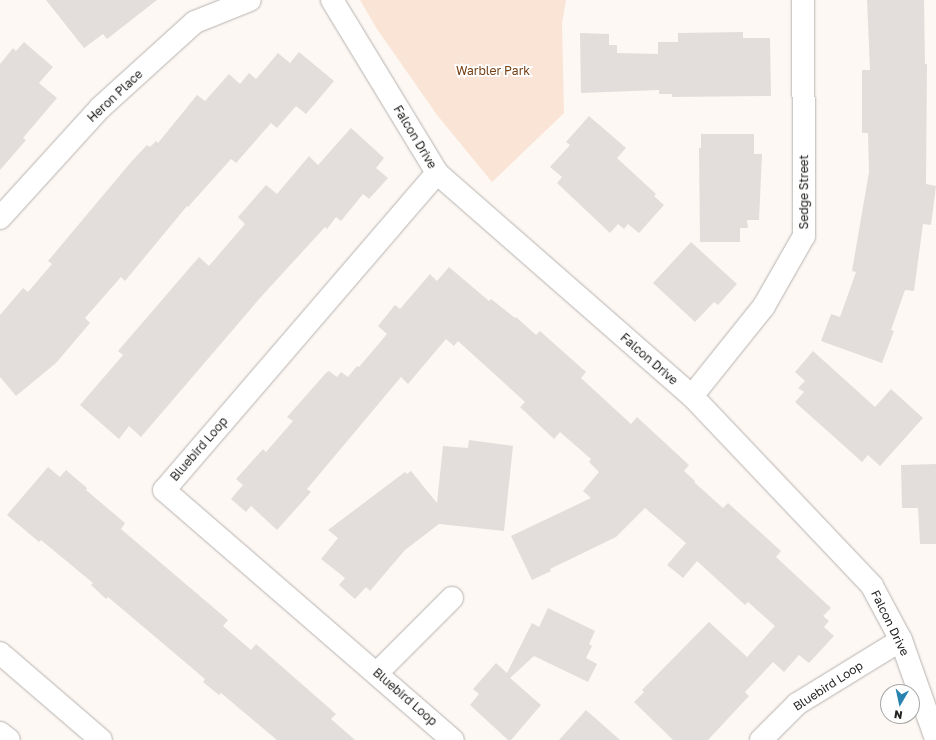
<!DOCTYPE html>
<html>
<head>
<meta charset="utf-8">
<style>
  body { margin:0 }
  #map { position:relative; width:936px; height:740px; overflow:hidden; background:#fdf8f4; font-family:"Golos Text",sans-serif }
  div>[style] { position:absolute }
  .green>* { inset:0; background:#fae4d6 }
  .building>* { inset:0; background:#e3dedb }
  .roads { filter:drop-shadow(0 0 1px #b7b2af) drop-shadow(0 0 1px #b7b2af) }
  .minor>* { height:22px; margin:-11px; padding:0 11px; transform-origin:11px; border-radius:11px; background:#fff }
  .major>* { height:22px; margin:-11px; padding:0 11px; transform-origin:11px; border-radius:11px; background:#fff }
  span { translate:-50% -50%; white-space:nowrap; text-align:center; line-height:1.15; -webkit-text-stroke:3.5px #fff; paint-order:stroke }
  .park-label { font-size:12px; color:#744016 }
  .street-label { font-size:12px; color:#242321 }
  .north { position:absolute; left:880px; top:684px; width:40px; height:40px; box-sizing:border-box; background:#fff; border:1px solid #a7a7a6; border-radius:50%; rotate:189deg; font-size:11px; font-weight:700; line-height:16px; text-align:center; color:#242321 }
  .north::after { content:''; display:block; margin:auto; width:14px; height:18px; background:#2983b1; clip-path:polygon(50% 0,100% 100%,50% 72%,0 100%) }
</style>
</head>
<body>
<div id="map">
  <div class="green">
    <div style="clip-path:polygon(360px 0,566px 0,562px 23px,564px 113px,492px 182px,437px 115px,377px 29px)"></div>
  </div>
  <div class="building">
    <div style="clip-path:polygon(46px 0,157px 0,107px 39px,103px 34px,84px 48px)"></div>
    <div style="clip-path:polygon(867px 0,924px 0,925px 64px,927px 64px,926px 184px,936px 186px,931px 225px,923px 224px,914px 291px,905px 290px,891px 330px,894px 331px,882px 363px,821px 341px,831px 314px,840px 317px,856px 272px,852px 271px,869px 172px,868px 133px,862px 133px,862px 70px,870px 70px)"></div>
    <div style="clip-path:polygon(743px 32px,743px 38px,770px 38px,771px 96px,672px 97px,672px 94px,659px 94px,659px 90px,581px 93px,580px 33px,609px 34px,609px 45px,617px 45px,617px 53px,658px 54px,658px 42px,678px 42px,678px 33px)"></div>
    <div style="clip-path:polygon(24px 42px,53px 67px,39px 83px,57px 98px,23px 138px,26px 140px,0 170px,0 64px,13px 48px,16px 51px)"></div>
    <div style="clip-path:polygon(299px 52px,334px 81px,306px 114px,296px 106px,277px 128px,271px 123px,236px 163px,231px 159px,188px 207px,187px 206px,125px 281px,121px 277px,85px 318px,90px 323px,56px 363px,16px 396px,0 377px,0 315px,23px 288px,28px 292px,52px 264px,48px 261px,131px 162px,147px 145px,150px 147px,156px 141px,158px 143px,197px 95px,205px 101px,229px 74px,240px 84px,249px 73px,256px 79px,278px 53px,290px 63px)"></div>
    <div style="clip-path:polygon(589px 116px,626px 148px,617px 158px,656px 194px,654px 196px,664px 205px,639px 233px,628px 224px,624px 229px,618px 224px,610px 233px,557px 183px,562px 177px,550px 167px,570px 145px,566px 142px)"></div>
    <div style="clip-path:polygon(351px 128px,384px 158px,376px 168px,388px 178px,369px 199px,363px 194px,341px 221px,336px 217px,327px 229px,325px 227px,260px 298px,141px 437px,129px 426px,119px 439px,80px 405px,123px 355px,118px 351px,199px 257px,209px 266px,245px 224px,238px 217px,266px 185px,277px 194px,309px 156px,318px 165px)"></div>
    <div style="clip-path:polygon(701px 134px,754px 134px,754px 154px,762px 154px,759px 220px,747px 220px,748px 228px,740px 228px,740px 242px,700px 242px,699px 148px,701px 148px)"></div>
    <div style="clip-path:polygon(691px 242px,737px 284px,718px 305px,714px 302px,695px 322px,653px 283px)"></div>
    <div style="clip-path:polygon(449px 267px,489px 301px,491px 299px,515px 318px,516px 317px,536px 335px,540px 331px,586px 372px,581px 378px,631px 424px,637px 417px,689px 465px,684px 471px,695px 481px,694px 482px,723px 508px,728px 503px,781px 551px,776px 557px,831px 608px,823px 616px,829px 621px,824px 627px,834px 636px,809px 663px,799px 655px,784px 672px,773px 662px,745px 692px,749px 696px,708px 740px,673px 740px,634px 702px,644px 692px,642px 690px,709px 622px,747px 657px,775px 626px,748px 602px,745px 605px,697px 561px,683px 578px,667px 565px,686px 543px,645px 508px,616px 537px,550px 569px,551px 571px,532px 580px,511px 536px,591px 498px,583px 491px,599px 472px,589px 462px,591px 459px,560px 432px,554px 439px,520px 407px,525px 402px,458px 341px,454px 346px,446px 339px,408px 384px,401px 377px,307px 489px,311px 492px,277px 530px,251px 506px,246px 512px,231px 499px,243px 485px,236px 479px,263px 449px,266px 452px,293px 421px,287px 417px,326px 373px,329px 371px,337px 377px,341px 372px,348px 377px,357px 366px,359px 367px,387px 334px,378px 326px,395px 305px,400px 309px,430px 274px,437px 281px)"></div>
    <div style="clip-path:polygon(813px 351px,875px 407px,891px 389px,923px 418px,880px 466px,868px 455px,862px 462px,795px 402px,804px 392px,798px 388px,805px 381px,795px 372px)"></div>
    <div style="clip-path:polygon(469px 440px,513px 446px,504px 531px,439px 524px,405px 550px,370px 591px,366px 587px,355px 599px,339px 585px,345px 578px,321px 559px,338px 538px,328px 530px,405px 472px,407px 474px,411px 471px,437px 503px,443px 446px,468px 448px)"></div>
    <div style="clip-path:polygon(936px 464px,936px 544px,920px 544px,918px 508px,902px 508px,901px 465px)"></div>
    <div style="clip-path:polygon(48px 467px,60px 477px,66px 470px,87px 488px,86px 490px,125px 523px,121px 529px,228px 620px,223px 626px,251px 650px,256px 644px,336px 714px,331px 719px,355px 740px,277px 740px,221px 693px,219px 695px,203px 682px,205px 679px,108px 597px,106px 599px,91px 585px,93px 583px,41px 540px,39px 542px,7px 515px)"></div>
    <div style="clip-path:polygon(548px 608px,595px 631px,589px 644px,592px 646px,586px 658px,597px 664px,588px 682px,534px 656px,510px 678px,541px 705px,511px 740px,508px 740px,470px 705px,479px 694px,473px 689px,496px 663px,507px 673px,532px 623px,539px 627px)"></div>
    <div style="clip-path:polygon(586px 710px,620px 740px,559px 740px)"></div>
  </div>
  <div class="roads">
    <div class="minor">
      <div style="left:332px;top:0;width:202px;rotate:58.7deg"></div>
      <div style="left:437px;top:173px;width:339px;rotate:41.2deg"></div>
      <div style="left:692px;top:396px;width:262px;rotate:46.5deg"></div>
      <div style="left:872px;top:586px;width:61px;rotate:61.8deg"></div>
      <div style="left:901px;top:640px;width:105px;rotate:70.5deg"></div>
      <div style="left:437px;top:173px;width:418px;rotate:130.7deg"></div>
      <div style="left:164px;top:490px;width:382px;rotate:40.9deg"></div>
      <div style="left:0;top:218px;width:149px;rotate:-47.7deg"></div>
      <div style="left:100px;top:108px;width:128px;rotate:-42.2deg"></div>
      <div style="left:195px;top:22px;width:59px;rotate:-21.8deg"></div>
      <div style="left:692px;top:396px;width:115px;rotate:-51.3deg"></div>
      <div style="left:764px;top:306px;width:81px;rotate:-60.3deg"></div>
      <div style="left:804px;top:236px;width:236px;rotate:-90.2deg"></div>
      <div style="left:377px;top:673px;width:106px;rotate:-45deg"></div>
      <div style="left:761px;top:740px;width:51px;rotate:-45deg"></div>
      <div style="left:797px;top:704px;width:122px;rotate:-31.6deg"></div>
    </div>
    <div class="major">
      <div style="left:0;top:653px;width:133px;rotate:40.7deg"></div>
      <div style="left:0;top:733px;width:11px;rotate:38deg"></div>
    </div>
  </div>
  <div class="park-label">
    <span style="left:493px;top:71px">Warbler Park</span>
  </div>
  <div class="street-label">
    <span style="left:115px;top:96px;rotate:-43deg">Heron Place</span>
    <span style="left:415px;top:137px;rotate:59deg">Falcon Drive</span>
    <span style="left:804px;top:192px;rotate:-90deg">Sedge Street</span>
    <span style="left:649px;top:359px;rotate:41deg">Falcon Drive</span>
    <span style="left:199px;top:449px;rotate:-49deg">Bluebird Loop</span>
    <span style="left:890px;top:623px;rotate:64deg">Falcon Drive</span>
    <span style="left:828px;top:686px;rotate:-33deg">Bluebird Loop</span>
    <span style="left:405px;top:697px;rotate:41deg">Bluebird Loop</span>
  </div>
  <div class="north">N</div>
</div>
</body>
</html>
